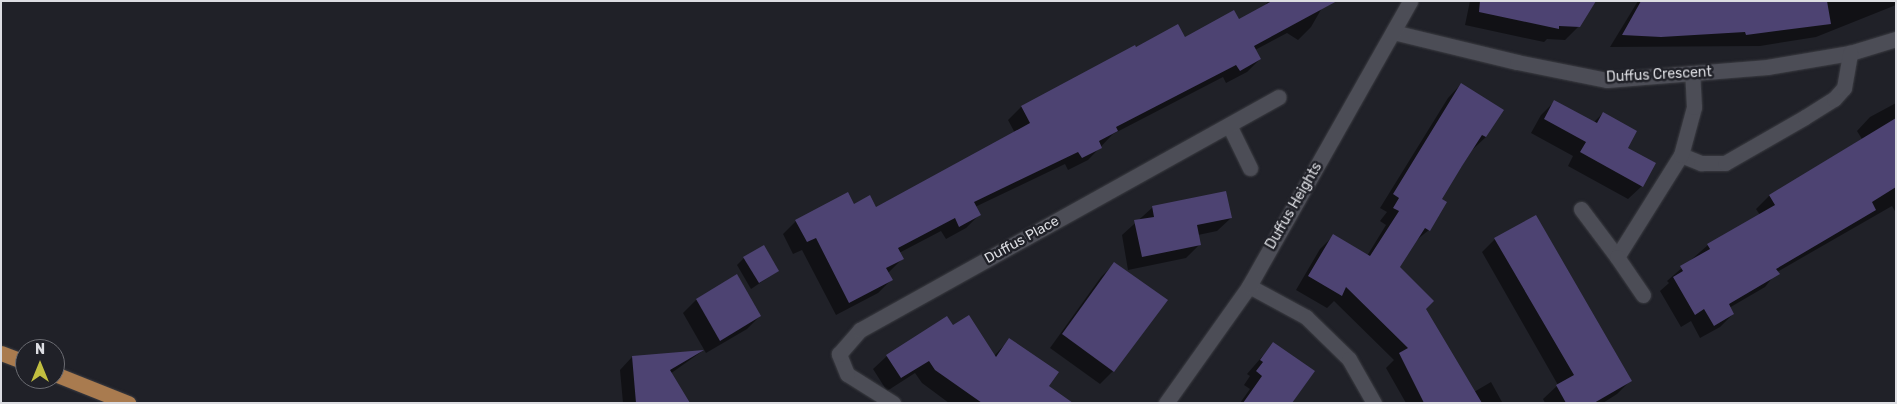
<!DOCTYPE html>
<html>
<head>
<meta charset="utf-8">
<style>
  body { margin:0 }
  #map { position:relative; width:1897px; height:404px; overflow:hidden; background:#202128; font-family:Rubik,sans-serif }
  div>[style] { position:absolute }
  .shadow>* { inset:0; background:#0007 }
  .building>* { inset:0; background:#4d4372 }
  .roads { filter:drop-shadow(0 0 1px #3c3d43) drop-shadow(0 0 1px #3c3d43) }
  .minor>* { height:15px; margin:-7.5px; padding:0 7.5px; transform-origin:7.5px; border-radius:7.5px; background:#4c4d56 }
  .major>* { height:15px; margin:-7.5px; padding:0 7.5px; transform-origin:7.5px; border-radius:7.5px; background:#a97b4f }
  span { translate:-50% -50%; white-space:nowrap; text-align:center; line-height:1.15; -webkit-text-stroke:5px #202128; paint-order:stroke }
  .street-label { font-size:14px; color:#dcdde2 }
  .frame { position:absolute; inset:0; border:2px solid #dcdde2; pointer-events:none }
  .north { position:absolute; left:15px; top:339px; width:50px; height:50px; box-sizing:border-box; background:#202128; border:1px solid #6b6c72; border-radius:50%; rotate:0deg; font-size:14px; font-weight:700; line-height:20px; text-align:center; color:#dcdde2 }
  .north::after { content:''; display:block; margin:auto; width:18px; height:22px; background:#c1be40; clip-path:polygon(50% 0,100% 100%,50% 72%,0 100%) }
</style>
</head>
<body>
<div id="map">
  <div class="shadow">
    <div style="clip-path:polygon(1268px 1px,1326px 1px,1311px 27px,1298px 40px,1287px 33px,1255px 50px,1260px 59px,1247px 72px,1226px 83px,1223px 77px,1113px 134px,1088px 160px,1068px 170px,1065px 164px,975px 207px,979px 215px,966px 228px,946px 239px,941px 231px,899px 253px,902px 259px,888px 273px,891px 280px,878px 293px,836px 315px,802px 250px,793px 254px,783px 234px,796px 221px,853px 206px,876px 209px,1015px 133px,1008px 120px,1021px 107px,1135px 47px,1185px 38px,1238px 21px,1265px 6px)"></div>
    <div style="clip-path:polygon(1470px 1px,1594px 1px,1579px 26px,1565px 40px,1547px 39px,1544px 42px,1465px 25px)"></div>
    <div style="clip-path:polygon(1638px 1px,1896px 1px,1896px 5px,1816px 37px,1760px 46px,1610px 47px)"></div>
    <div style="clip-path:polygon(1461px 84px,1486px 137px,1472px 150px,1440px 199px,1429px 230px,1414px 242px,1398px 267px,1474px 392px,1491px 382px,1502px 402px,1406px 403px,1386px 368px,1394px 360px,1334px 301px,1327px 308px,1296px 290px,1320px 249px,1333px 236px,1367px 256px,1386px 225px,1380px 221px,1387px 212px,1380px 208px,1448px 98px)"></div>
    <div style="clip-path:polygon(1554px 102px,1594px 122px,1603px 113px,1626px 148px,1642px 186px,1628px 199px,1568px 166px,1573px 156px,1531px 133px,1541px 115px)"></div>
    <div style="clip-path:polygon(1896px 103px,1896px 213px,1892px 206px,1777px 272px,1765px 287px,1729px 308px,1733px 314px,1720px 327px,1700px 338px,1691px 321px,1681px 327px,1660px 291px,1669px 283px,1667px 281px,1708px 245px,1760px 215px,1756px 209px,1769px 196px,1862px 139px,1857px 131px,1870px 117px)"></div>
    <div style="clip-path:polygon(1153px 207px,1231px 218px,1217px 231px,1198px 235px,1200px 244px,1186px 258px,1128px 270px,1122px 235px)"></div>
    <div style="clip-path:polygon(1495px 239px,1630px 381px,1617px 394px,1603px 403px,1545px 403px,1543px 399px,1558px 385px,1482px 252px)"></div>
    <div style="clip-path:polygon(744px 258px,778px 271px,751px 289px,737px 265px)"></div>
    <div style="clip-path:polygon(1114px 264px,1113px 371px,1100px 384px,1050px 348px,1101px 277px)"></div>
    <div style="clip-path:polygon(736px 276px,760px 316px,747px 329px,706px 353px,683px 313px,696px 300px)"></div>
    <div style="clip-path:polygon(953px 327px,994px 356px,1010px 339px,1047px 386px,1071px 403px,949px 403px,922px 383px,915px 373px,887px 391px,873px 369px,887px 356px)"></div>
    <div style="clip-path:polygon(1274px 343px,1291px 403px,1240px 403px,1250px 389px,1244px 385px,1250px 376px,1247px 374px)"></div>
    <div style="clip-path:polygon(701px 352px,670px 374px,688px 403px,623px 403px,620px 370px,632px 357px)"></div>
  </div>
  <div class="building">
    <div style="clip-path:polygon(1272px 1px,1337px 1px,1254px 46px,1261px 59px,1240px 71px,1236px 65px,1116px 127px,1118px 131px,1099px 141px,1102px 148px,1082px 158px,1078px 152px,974px 202px,981px 215px,959px 227px,955px 218px,898px 248px,904px 259px,886px 268px,893px 280px,849px 303px,816px 238px,807px 242px,795px 220px,848px 192px,854px 204px,870px 195px,876px 207px,1030px 123px,1021px 106px,1135px 45px,1136px 47px,1178px 24px,1185px 37px,1234px 10px,1239px 19px)"></div>
    <div style="clip-path:polygon(1480px 1px,1596px 1px,1580px 27px,1559px 26px,1559px 29px,1479px 12px)"></div>
    <div style="clip-path:polygon(1641px 1px,1827px 1px,1831px 24px,1746px 35px,1745px 32px,1661px 37px,1622px 35px)"></div>
    <div style="clip-path:polygon(1461px 83px,1504px 110px,1486px 137px,1482px 135px,1462px 166px,1442px 199px,1447px 202px,1430px 231px,1425px 228px,1400px 267px,1434px 301px,1426px 309px,1482px 403px,1424px 403px,1399px 353px,1408px 348px,1346px 287px,1342px 296px,1308px 276px,1333px 234px,1370px 256px,1399px 211px,1393px 208px,1399px 198px,1393px 194px)"></div>
    <div style="clip-path:polygon(1554px 100px,1597px 123px,1603px 112px,1637px 131px,1628px 148px,1656px 163px,1643px 187px,1580px 152px,1586px 142px,1544px 119px)"></div>
    <div style="clip-path:polygon(1896px 118px,1896px 187px,1872px 202px,1876px 210px,1776px 269px,1780px 274px,1729px 304px,1734px 314px,1714px 326px,1704px 309px,1695px 315px,1673px 277px,1683px 271px,1680px 266px,1710px 249px,1707px 244px,1775px 205px,1769px 195px)"></div>
    <div style="clip-path:polygon(1226px 191px,1232px 218px,1197px 225px,1201px 245px,1142px 257px,1134px 220px,1154px 217px,1152px 206px)"></div>
    <div style="clip-path:polygon(1536px 215px,1632px 381px,1594px 403px,1566px 403px,1556px 385px,1574px 375px,1494px 238px)"></div>
    <div style="clip-path:polygon(764px 245px,779px 271px,759px 283px,743px 257px)"></div>
    <div style="clip-path:polygon(1114px 262px,1168px 300px,1114px 372px,1062px 334px)"></div>
    <div style="clip-path:polygon(737px 274px,761px 316px,720px 341px,696px 299px)"></div>
    <div style="clip-path:polygon(969px 315px,996px 357px,1009px 338px,1059px 372px,1049px 386px,1073px 403px,982px 403px,935px 370px,929px 361px,901px 378px,886px 355px,947px 316px,953px 325px)"></div>
    <div style="clip-path:polygon(1273px 342px,1315px 371px,1292px 403px,1243px 403px,1262px 376px,1256px 371px,1263px 362px,1260px 360px)"></div>
    <div style="clip-path:polygon(704px 350px,670px 370px,690px 403px,636px 403px,632px 356px)"></div>
  </div>
  <div class="roads">
    <div class="minor">
      <div style="left:1393px;top:32px;width:128px;rotate:13.6deg"></div>
      <div style="left:1517px;top:62px;width:92px;rotate:11.3deg"></div>
      <div style="left:1607px;top:80px;width:161px;rotate:-4.6deg"></div>
      <div style="left:1767px;top:67px;width:84px;rotate:-9.6deg"></div>
      <div style="left:1850px;top:53px;width:48px;rotate:-16.9deg"></div>
      <div style="left:1229px;top:125px;width:48px;rotate:64deg"></div>
      <div style="left:1681px;top:155px;width:22px;rotate:22deg"></div>
      <div style="left:1701px;top:163px;width:24px"></div>
      <div style="left:1725px;top:163px;width:92px;rotate:-29.9deg"></div>
      <div style="left:1805px;top:117px;width:34px;rotate:-32deg"></div>
      <div style="left:1834px;top:99px;width:15px;rotate:-48deg"></div>
      <div style="left:1844px;top:88px;width:36px;rotate:-80deg"></div>
      <div style="left:1581px;top:209px;width:60px;rotate:53.1deg"></div>
      <div style="left:1617px;top:257px;width:120px;rotate:-57.9deg"></div>
      <div style="left:1681px;top:155px;width:50px;rotate:-74.8deg"></div>
      <div style="left:1694px;top:107px;width:33px;rotate:-93deg"></div>
      <div style="left:1617px;top:257px;width:46px;rotate:55.6deg"></div>
      <div style="left:1249px;top:286px;width:65px;rotate:28.5deg"></div>
      <div style="left:1306px;top:317px;width:60px;rotate:44.3deg"></div>
      <div style="left:1349px;top:359px;width:51px;rotate:60.4deg"></div>
      <div style="left:893px;top:403px;width:54px;rotate:-147.8deg"></div>
      <div style="left:847px;top:374px;width:22px;rotate:-112deg"></div>
      <div style="left:839px;top:354px;width:32px;rotate:-49deg"></div>
      <div style="left:860px;top:330px;width:479px;rotate:-29.1deg"></div>
      <div style="left:1166px;top:403px;width:143px;rotate:-54.6deg"></div>
      <div style="left:1249px;top:286px;width:327px;rotate:-60.5deg"></div>
    </div>
    <div class="major">
      <div style="left:1px;top:353px;width:26px;rotate:21deg"></div>
      <div style="left:55px;top:374px;width:79px;rotate:21.7deg"></div>
    </div>
  </div>
  <div class="street-label">
    <span style="left:1659px;top:75px;rotate:-3deg">Duffus Crescent</span>
    <span style="left:1294px;top:206px;rotate:-60deg">Duffus Heights</span>
    <span style="left:1022px;top:240px;rotate:-29deg">Duffus Place</span>
  </div>
  <div class="frame"></div>
  <div class="north">N</div>
</div>
</body>
</html>
